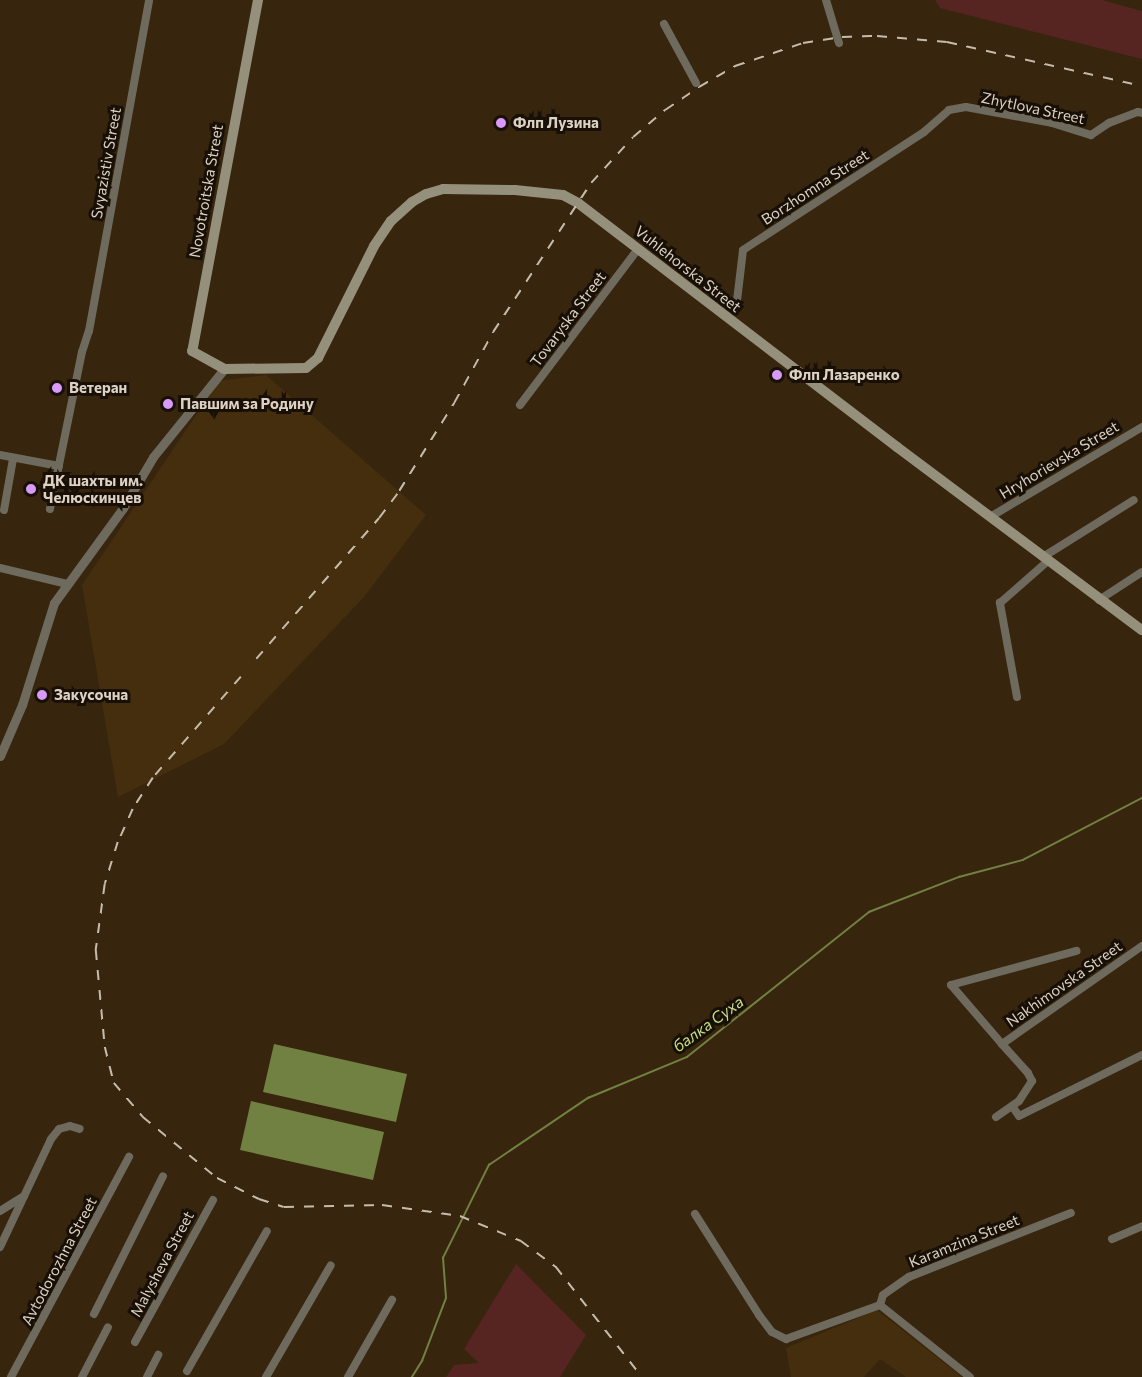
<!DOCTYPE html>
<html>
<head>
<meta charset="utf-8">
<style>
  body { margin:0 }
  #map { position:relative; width:1142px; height:1377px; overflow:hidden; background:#37250d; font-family:Commissioner,sans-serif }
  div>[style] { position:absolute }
  .built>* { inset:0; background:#442e0e }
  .green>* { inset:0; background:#562522 }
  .water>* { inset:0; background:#718142 }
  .stream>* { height:1.5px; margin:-0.75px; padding:0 0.75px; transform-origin:0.75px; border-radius:0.75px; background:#718142 }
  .minor>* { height:8px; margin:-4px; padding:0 4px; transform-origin:4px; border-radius:4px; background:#6e6b5e }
  .tertiary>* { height:9px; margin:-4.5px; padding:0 4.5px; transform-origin:4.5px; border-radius:4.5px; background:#6e6b5e }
  .secondary>* { height:10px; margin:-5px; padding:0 5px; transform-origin:5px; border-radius:5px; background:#95907b }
  .rail>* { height:1.5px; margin-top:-0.75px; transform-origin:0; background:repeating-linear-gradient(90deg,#c7bcac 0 10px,transparent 0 20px) }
  .dots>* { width:16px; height:16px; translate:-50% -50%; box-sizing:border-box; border:3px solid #181006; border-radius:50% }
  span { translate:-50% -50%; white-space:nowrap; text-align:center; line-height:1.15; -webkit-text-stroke:6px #181006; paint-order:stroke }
  .street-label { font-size:15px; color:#dcd1c3 }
  .poi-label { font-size:15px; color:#dcd1c3; font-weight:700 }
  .left { translate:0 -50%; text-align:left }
  .water-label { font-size:16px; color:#c6de83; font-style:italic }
</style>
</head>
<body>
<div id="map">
  <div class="built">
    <div style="clip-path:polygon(266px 375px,426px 515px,364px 597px,224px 744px,118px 797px,82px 585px,219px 381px)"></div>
    <div style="clip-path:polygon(877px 1310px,962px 1377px,906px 1377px,880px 1359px,864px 1377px,791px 1377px,786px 1348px)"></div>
  </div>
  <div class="green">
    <div style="clip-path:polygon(935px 0,1102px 0,1142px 11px,1142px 59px,940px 8px)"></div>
    <div style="clip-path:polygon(516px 1264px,586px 1335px,560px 1377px,446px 1377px,454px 1365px,479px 1363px,464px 1349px)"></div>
  </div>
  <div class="water">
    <div style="clip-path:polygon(274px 1044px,407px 1074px,396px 1122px,263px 1092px)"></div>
    <div style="clip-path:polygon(251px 1101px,384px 1132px,373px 1180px,240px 1150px)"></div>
  </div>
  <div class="stream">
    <div style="left:412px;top:1377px;width:19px;rotate:-58deg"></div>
    <div style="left:422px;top:1361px;width:67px;rotate:-69.1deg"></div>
    <div style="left:446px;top:1298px;width:40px;rotate:-94.3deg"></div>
    <div style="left:443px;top:1258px;width:104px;rotate:-63.7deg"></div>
    <div style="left:489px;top:1165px;width:120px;rotate:-34.1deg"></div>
    <div style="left:588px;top:1098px;width:107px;rotate:-22.5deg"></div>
    <div style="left:687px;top:1057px;width:233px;rotate:-38.5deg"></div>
    <div style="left:869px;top:912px;width:97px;rotate:-21.3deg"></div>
    <div style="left:959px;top:877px;width:66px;rotate:-14.9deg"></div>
    <div style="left:1023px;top:860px;width:134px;rotate:-27.5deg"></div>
  </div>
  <div class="minor">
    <div style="left:826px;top:0;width:45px;rotate:73.2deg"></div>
    <div style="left:664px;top:24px;width:67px;rotate:61.5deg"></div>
    <div style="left:736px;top:309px;width:59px;rotate:-83.2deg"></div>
    <div style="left:743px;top:250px;width:216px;rotate:-33.1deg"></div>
    <div style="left:924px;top:132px;width:33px;rotate:-41deg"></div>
    <div style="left:949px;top:110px;width:17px;rotate:-10deg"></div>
    <div style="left:966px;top:107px;width:87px;rotate:10.5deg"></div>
    <div style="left:1052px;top:123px;width:41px;rotate:17.1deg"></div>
    <div style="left:1091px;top:135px;width:22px;rotate:-34deg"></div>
    <div style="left:1109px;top:123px;width:31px;rotate:-21deg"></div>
    <div style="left:1138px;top:112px;width:4px;rotate:14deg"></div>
    <div style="left:520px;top:405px;width:196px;rotate:-52.9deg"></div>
    <div style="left:0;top:455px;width:60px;rotate:10.6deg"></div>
    <div style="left:50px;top:509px;width:160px;rotate:-78.5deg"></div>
    <div style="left:82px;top:352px;width:22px;rotate:-72deg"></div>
    <div style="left:89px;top:331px;width:336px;rotate:-79.7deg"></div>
    <div style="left:4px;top:510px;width:52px;rotate:-80deg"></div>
    <div style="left:990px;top:517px;width:177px;rotate:-30.6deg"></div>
    <div style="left:1043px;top:557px;width:107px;rotate:-32.1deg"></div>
    <div style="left:0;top:568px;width:69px;rotate:13.4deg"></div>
    <div style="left:1099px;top:600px;width:51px;rotate:-33.1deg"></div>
    <div style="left:1017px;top:697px;width:96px;rotate:-100.3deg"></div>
    <div style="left:1000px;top:603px;width:64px;rotate:-41.2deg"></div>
    <div style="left:1002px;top:1044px;width:78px;rotate:-130.8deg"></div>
    <div style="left:951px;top:985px;width:130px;rotate:-15.2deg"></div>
    <div style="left:1012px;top:1106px;width:12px;rotate:55deg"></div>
    <div style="left:1019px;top:1116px;width:137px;rotate:-26.4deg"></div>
    <div style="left:996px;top:1117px;width:28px;rotate:-35deg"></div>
    <div style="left:1019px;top:1101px;width:24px;rotate:-57deg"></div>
    <div style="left:1032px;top:1081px;width:9px;rotate:-117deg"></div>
    <div style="left:1028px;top:1073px;width:39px;rotate:-132deg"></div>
    <div style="left:1002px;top:1044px;width:171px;rotate:-35deg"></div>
    <div style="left:0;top:1211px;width:28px;rotate:-32deg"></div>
    <div style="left:695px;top:1214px;width:120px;rotate:57.6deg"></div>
    <div style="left:759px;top:1315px;width:21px;rotate:53deg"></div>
    <div style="left:772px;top:1332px;width:16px;rotate:27deg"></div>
    <div style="left:786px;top:1339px;width:100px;rotate:-19.9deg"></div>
    <div style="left:880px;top:1305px;width:10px;rotate:-73deg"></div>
    <div style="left:883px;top:1295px;width:32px;rotate:-35deg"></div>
    <div style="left:909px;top:1277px;width:174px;rotate:-21.6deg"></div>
    <div style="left:1112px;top:1239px;width:33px;rotate:-23deg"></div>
    <div style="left:0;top:1247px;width:119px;rotate:-64.7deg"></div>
    <div style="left:51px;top:1139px;width:13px;rotate:-51deg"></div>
    <div style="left:59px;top:1129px;width:11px;rotate:-15deg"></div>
    <div style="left:70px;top:1126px;width:10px;rotate:17deg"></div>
    <div style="left:880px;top:1305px;width:115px;rotate:38.7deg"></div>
    <div style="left:94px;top:1314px;width:154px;rotate:-63.4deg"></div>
    <div style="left:135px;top:1342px;width:162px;rotate:-61.2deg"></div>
    <div style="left:187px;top:1371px;width:161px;rotate:-60.3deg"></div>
    <div style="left:11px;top:1377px;width:250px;rotate:-61.8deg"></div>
    <div style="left:82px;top:1377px;width:56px;rotate:-62.5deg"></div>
    <div style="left:147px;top:1377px;width:25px;rotate:-63deg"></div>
    <div style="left:266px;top:1377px;width:129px;rotate:-59.9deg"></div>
    <div style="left:348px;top:1377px;width:89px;rotate:-60.3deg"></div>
  </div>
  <div class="tertiary">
    <div style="left:0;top:756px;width:56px;rotate:-66.7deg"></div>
    <div style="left:22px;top:705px;width:107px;rotate:-72.6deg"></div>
    <div style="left:54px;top:603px;width:117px;rotate:-54deg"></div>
    <div style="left:123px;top:508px;width:59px;rotate:-59.5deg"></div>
    <div style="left:153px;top:457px;width:113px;rotate:-51.1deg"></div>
  </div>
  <div class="secondary">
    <div style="left:258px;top:0;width:357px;rotate:100.6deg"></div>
    <div style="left:192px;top:351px;width:37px;rotate:29deg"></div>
    <div style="left:224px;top:369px;width:82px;rotate:-0.7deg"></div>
    <div style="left:306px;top:368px;width:16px;rotate:-40deg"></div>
    <div style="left:318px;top:358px;width:125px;rotate:-63.4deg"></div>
    <div style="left:374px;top:246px;width:30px;rotate:-56deg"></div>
    <div style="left:391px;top:221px;width:28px;rotate:-42deg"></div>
    <div style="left:412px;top:202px;width:16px;rotate:-30deg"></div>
    <div style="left:426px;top:194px;width:18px;rotate:-16deg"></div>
    <div style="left:443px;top:189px;width:72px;rotate:0.8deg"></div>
    <div style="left:515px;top:190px;width:48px;rotate:5.9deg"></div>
    <div style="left:563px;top:195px;width:17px;rotate:28deg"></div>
    <div style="left:578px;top:203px;width:402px;rotate:37.4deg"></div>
    <div style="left:897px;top:447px;width:306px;rotate:36.8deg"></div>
  </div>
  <div class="rail">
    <div style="left:256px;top:659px;width:187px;rotate:-48.9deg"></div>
    <div style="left:379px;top:518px;width:34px;rotate:-53deg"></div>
    <div style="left:399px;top:491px;width:104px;rotate:-58deg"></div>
    <div style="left:454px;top:403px;width:81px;rotate:-61.2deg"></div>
    <div style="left:493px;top:332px;width:178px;rotate:-56.7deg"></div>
    <div style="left:591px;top:183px;width:62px;rotate:-47.6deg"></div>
    <div style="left:633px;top:137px;width:42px;rotate:-40.2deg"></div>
    <div style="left:665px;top:110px;width:41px;rotate:-34.1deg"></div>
    <div style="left:699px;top:87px;width:42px;rotate:-30.3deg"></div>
    <div style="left:735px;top:66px;width:72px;rotate:-18.7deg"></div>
    <div style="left:803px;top:43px;width:39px;rotate:-9deg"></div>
    <div style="left:842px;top:37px;width:35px;rotate:-2deg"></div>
    <div style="left:877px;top:36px;width:70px;rotate:4.9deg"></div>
    <div style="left:947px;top:42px;width:200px;rotate:12.7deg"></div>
    <div style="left:241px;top:677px;width:134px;rotate:131.1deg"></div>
    <div style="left:153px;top:778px;width:37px;rotate:123deg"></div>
    <div style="left:133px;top:809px;width:36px;rotate:114deg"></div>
    <div style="left:118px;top:842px;width:44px;rotate:107.2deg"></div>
    <div style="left:105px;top:884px;width:67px;rotate:97.8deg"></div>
    <div style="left:96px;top:950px;width:97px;rotate:84.7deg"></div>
    <div style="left:105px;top:1047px;width:37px;rotate:76deg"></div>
    <div style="left:114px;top:1083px;width:45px;rotate:49.5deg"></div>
    <div style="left:143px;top:1117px;width:96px;rotate:39.5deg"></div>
    <div style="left:217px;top:1178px;width:47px;rotate:26.6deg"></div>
    <div style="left:259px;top:1199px;width:26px;rotate:18deg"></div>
    <div style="left:284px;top:1207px;width:98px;rotate:-1.2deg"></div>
    <div style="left:382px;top:1205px;width:79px;rotate:8deg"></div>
    <div style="left:460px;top:1216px;width:66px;rotate:22.3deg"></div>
    <div style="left:521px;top:1241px;width:44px;rotate:36.6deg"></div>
    <div style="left:556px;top:1267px;width:140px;rotate:52deg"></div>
  </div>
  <div class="dots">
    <div style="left:501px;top:123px;background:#d89af8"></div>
    <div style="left:777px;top:375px;background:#d89af8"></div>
    <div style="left:57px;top:388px;background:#d89af8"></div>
    <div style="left:168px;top:404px;background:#d89af8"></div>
    <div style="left:31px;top:489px;background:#d89af8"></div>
    <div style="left:42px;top:695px;background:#d89af8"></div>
  </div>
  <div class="street-label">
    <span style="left:1033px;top:108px;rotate:12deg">Zhytlova Street</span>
    <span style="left:106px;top:163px;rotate:-80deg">Svyazistiv Street</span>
    <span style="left:815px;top:187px;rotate:-33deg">Borzhomna Street</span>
    <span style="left:206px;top:191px;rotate:-80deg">Novotroitska Street</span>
    <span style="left:688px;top:269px;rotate:38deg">Vuhlehorska Street</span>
    <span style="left:568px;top:319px;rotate:-53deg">Tovaryska Street</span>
    <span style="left:1059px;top:460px;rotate:-31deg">Hryhorievska Street</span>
    <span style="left:1064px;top:984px;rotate:-35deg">Nakhimovska Street</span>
    <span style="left:964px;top:1241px;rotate:-22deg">Karamzina Street</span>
    <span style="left:59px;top:1261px;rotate:-62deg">Avtodorozhna Street</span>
    <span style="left:162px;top:1264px;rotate:-62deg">Malysheva Street</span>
  </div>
  <div class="poi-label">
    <span class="left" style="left:513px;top:123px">Флп Лузина</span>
    <span class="left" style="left:789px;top:375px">Флп Лазаренко</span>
    <span class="left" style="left:69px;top:388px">Ветеран</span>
    <span class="left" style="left:180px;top:404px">Павшим за Родину</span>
    <span class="left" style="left:43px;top:489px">ДК шахты им.<br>Челюскинцев</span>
    <span class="left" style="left:54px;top:695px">Закусочна</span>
  </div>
  <div class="water-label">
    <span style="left:708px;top:1024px;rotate:-36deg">балка Суха</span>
  </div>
</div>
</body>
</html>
